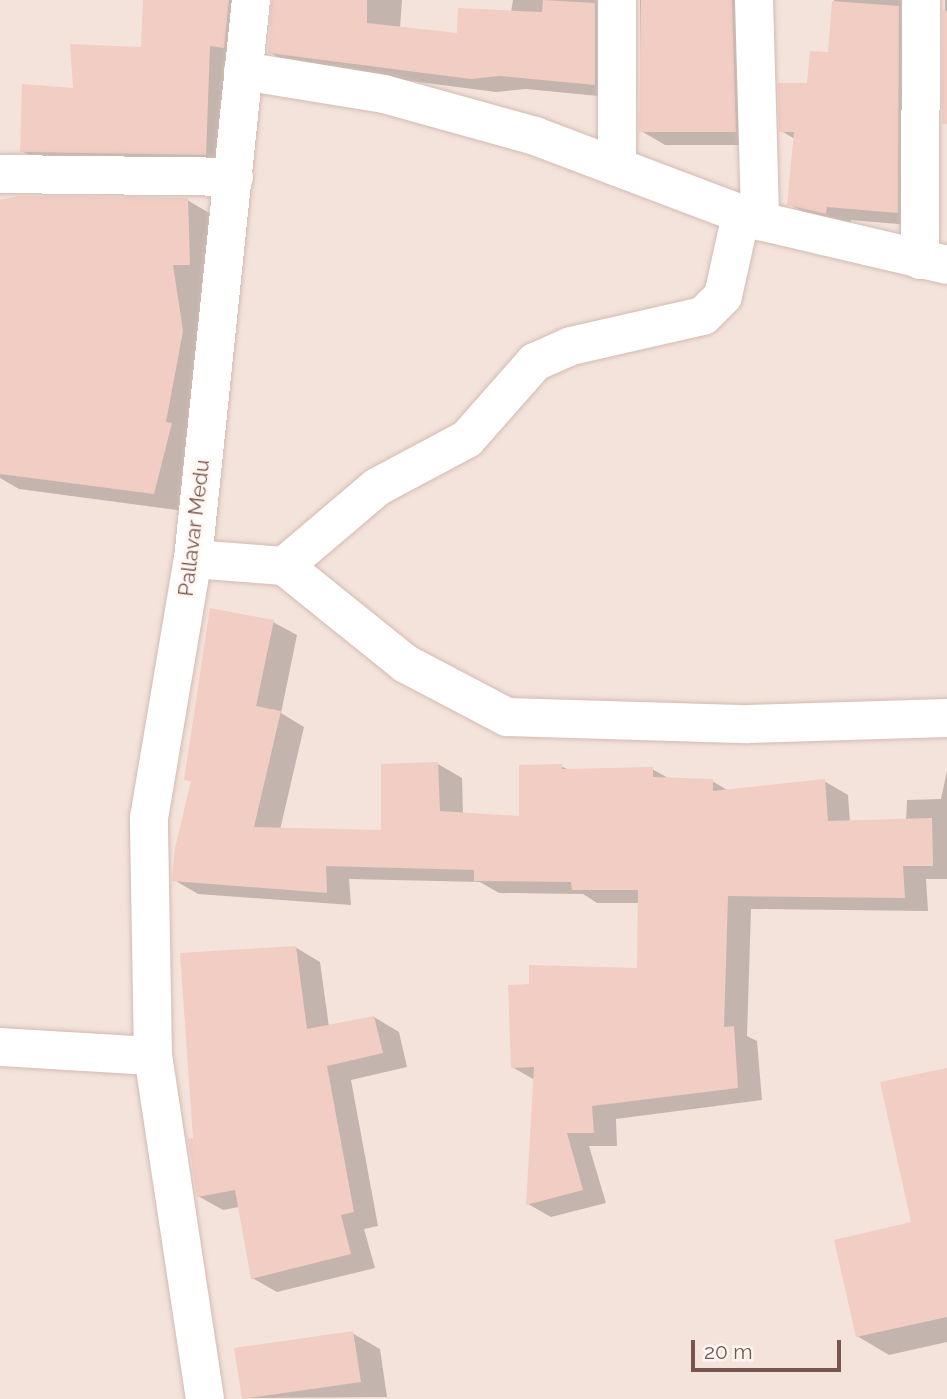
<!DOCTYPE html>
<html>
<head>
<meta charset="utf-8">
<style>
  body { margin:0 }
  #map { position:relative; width:947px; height:1399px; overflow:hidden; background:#fcf2eb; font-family:Raleway,sans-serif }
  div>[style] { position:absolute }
  .residential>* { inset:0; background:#f4e3da }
  .shadow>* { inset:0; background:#0003 }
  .building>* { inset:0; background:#f2cdc3 }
  .roads { filter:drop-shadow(0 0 2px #d2bbb3) drop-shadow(0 0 2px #d2bbb3) }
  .street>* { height:38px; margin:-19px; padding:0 19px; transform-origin:19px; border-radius:19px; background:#fff }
  .secondary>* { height:38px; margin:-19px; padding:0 19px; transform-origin:19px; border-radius:19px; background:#fff }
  span { translate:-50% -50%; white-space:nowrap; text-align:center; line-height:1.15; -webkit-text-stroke:6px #fff7f2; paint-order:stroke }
  .street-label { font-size:21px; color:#78554e }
  .scale { position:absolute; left:691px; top:1340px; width:150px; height:32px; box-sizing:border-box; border:4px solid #78554e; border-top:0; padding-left:9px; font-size:21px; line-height:24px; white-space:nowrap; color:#78554e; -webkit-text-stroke:5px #fff7f2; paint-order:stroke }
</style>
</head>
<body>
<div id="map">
  <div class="residential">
    <div style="clip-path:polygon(0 0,947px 0,947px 1399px,0 1399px)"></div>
  </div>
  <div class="shadow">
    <div style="clip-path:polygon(144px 0,260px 0,231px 168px,46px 165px,22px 151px,75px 90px,143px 48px)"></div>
    <div style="clip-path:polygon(272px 0,402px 0,400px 28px,459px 35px,511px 12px,513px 0,615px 0,619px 98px,526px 89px,496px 92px,294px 66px,269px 52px)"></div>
    <div style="clip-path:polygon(640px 0,761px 0,760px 145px,665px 145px,641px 131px)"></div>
    <div style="clip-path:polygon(834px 0,932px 0,922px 226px,851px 220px,850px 227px,814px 218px,789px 204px,795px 139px,781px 131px,830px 53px)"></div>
    <div style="clip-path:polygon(945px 0,947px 0,947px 124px,944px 123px)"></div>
    <div style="clip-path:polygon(19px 198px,187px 200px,218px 218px,184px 511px,19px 489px,0 478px,0 200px)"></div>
    <div style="clip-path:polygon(273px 622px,297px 635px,281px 713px,304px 727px,280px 830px,383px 831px,438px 764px,462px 778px,463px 814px,520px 818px,561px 766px,571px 771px,652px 769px,670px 779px,712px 781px,729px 791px,824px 781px,848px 795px,850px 822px,906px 821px,907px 800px,941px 799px,947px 771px,947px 879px,926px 879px,928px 911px,751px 909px,747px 1036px,757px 1041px,762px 1100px,616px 1119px,617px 1146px,589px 1146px,606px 1203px,551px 1217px,528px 1204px,535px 1080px,512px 1067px,531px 985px,639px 970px,640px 903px,597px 903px,583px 894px,499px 893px,480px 882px,349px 879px,351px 905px,198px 894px,174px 880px,193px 782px,186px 779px)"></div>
    <div style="clip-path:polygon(295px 947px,320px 962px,329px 1027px,374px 1017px,399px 1032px,407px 1067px,351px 1080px,378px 1226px,364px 1229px,375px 1268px,277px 1292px,252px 1278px,239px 1207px,223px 1210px,198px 1196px,195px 1140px)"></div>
    <div style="clip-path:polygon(947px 1070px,947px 1342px,889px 1355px,857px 1336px,913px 1223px)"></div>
    <div style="clip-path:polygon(352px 1333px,380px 1349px,387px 1397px,243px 1398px)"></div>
  </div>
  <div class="building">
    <div style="clip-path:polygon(143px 0,229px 0,224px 48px,210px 46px,206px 155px,20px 152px,22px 84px,73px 88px,70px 44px,141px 47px)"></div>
    <div style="clip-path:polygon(272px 0,367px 0,367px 23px,457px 33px,458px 8px,542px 12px,543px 0,595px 3px,595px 85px,500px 76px,471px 79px,268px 53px)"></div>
    <div style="clip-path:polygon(641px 0,732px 0,736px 132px,639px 132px)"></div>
    <div style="clip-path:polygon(832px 1px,899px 6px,898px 213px,827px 207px,826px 214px,787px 205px,794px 132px,779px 132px,778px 83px,807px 83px,810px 51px,828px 52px)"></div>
    <div style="clip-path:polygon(943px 10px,947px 11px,947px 124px,942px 124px)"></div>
    <div style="clip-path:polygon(19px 196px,188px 198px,190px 265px,173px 265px,183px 331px,166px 422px,172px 423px,154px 494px,0 474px,0 200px)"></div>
    <div style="clip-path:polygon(210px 608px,274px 620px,256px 706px,281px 711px,254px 827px,381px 830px,381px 764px,438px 762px,440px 811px,519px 816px,519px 765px,562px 764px,562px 769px,653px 767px,653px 777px,713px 779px,713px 791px,825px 779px,828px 821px,932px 818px,933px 866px,903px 866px,905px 898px,728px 896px,724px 1027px,734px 1026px,738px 1088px,592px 1106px,594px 1133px,567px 1133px,583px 1190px,526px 1205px,534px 1067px,511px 1068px,508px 985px,529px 984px,529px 965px,637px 968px,638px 890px,572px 890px,571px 882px,474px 881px,474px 870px,326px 866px,327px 893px,172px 881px,175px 848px,191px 781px,184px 780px)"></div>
    <div style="clip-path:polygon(296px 946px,307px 1029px,374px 1016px,383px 1053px,327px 1066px,354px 1212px,341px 1215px,351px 1254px,251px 1279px,235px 1190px,197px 1197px,188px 1139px,193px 1138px,180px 953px)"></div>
    <div style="clip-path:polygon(947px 1068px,947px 1317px,856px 1337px,834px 1240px,911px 1222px,880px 1082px)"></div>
    <div style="clip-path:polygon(353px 1331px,361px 1382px,242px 1399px,234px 1348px)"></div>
  </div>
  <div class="roads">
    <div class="street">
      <div style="left:754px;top:0;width:221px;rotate:88.4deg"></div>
      <div style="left:243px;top:71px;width:143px;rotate:9.3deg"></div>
      <div style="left:384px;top:94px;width:157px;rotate:15.5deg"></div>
      <div style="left:535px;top:136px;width:241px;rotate:20.7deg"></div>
      <div style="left:760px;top:221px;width:192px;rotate:13.2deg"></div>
      <div style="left:617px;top:167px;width:167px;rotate:-90deg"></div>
      <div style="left:0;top:174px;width:234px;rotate:0.7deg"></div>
      <div style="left:920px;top:260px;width:260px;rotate:-89.8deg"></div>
      <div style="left:193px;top:559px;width:91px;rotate:4.4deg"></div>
      <div style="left:284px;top:566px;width:156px;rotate:38.8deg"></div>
      <div style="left:406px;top:664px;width:114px;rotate:27.7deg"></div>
      <div style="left:507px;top:717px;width:241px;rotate:1.7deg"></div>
      <div style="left:748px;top:724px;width:199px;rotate:-1.7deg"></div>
      <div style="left:284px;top:566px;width:122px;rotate:-40.3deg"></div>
      <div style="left:377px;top:487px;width:102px;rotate:-28.1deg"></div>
      <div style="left:467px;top:439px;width:103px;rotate:-48.6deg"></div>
      <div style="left:535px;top:362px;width:39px;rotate:-24deg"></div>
      <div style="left:571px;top:346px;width:135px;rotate:-12.8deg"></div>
      <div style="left:703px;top:316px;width:28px;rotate:-45deg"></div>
      <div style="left:723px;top:296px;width:83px;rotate:-77.5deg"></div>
      <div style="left:0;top:1047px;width:153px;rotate:3.4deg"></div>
    </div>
    <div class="secondary">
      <div style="left:205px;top:1399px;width:347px;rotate:-98.6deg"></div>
      <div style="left:153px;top:1056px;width:238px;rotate:-91deg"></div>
      <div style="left:149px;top:818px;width:263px;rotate:-80.4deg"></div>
      <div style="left:193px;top:559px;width:562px;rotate:-84.08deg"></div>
    </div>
  </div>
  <div class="street-label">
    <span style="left:194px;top:528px;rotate:-83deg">Pallavar Medu</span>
  </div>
  <div class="scale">20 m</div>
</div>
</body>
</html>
